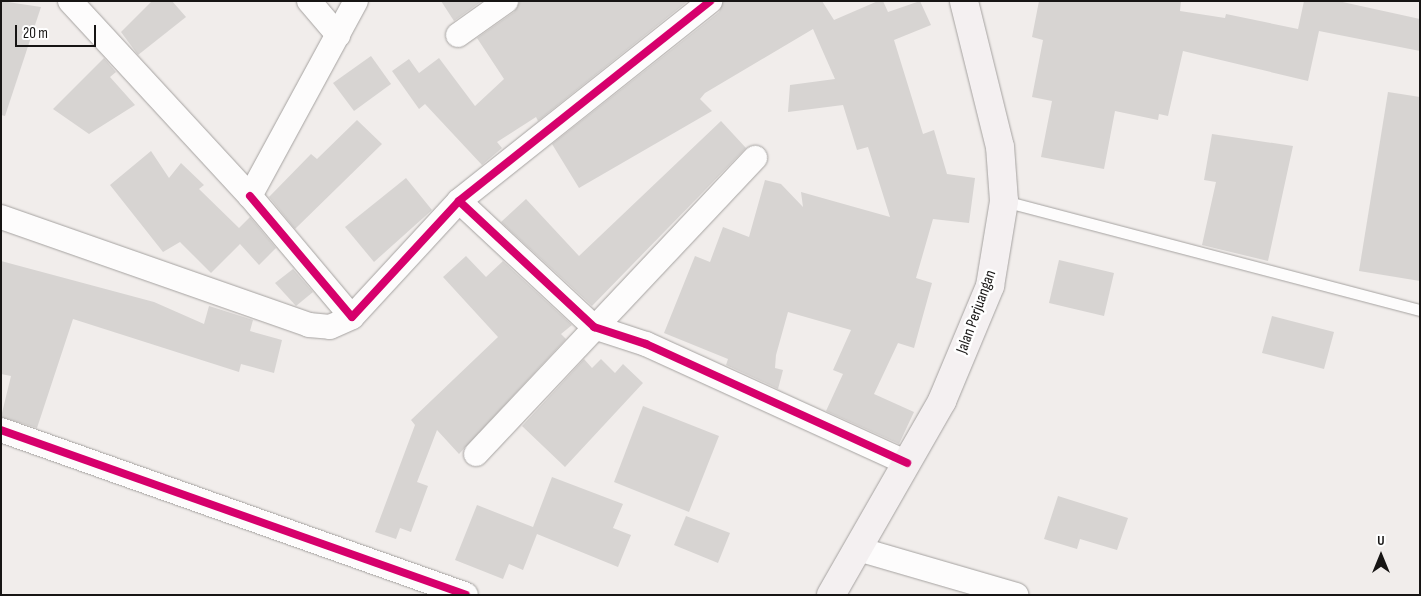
<!DOCTYPE html>
<html>
<head>
<meta charset="utf-8">
<style>
  body { margin:0 }
  #map { position:relative; width:1421px; height:596px; overflow:hidden; background:#f1edeb; font-family:"Sofia Sans Condensed",sans-serif }
  div>[style] { position:absolute }
  .building>* { inset:0; background:#d7d4d2 }
  .roads { filter:drop-shadow(0 0 1px #a5a2a0) drop-shadow(0 0 1px #a5a2a0) }
  .lane>* { height:11px; margin:-5.5px; padding:0 5.5px; transform-origin:5.5px; border-radius:5.5px; background:#fdfcfc }
  .street>* { height:24px; margin:-12px; padding:0 12px; transform-origin:12px; border-radius:12px; background:#fdfcfc }
  .secondary>* { height:28px; margin:-14px; padding:0 14px; transform-origin:14px; border-radius:14px; background:#f4f0f1 }
  .cycleway>* { height:8px; margin:-4px; padding:0 4px; transform-origin:4px; border-radius:4px; background:#d6006c }
  span { translate:-50% -50%; white-space:nowrap; text-align:center; line-height:1.15; -webkit-text-stroke:5px #fff; paint-order:stroke }
  .street-label { font-size:16px; color:#171514 }
  .frame { position:absolute; inset:0; border:2px solid #171514; pointer-events:none }
  .north { position:absolute; left:1356px; top:531px; width:50px; height:50px; -webkit-text-stroke:4px #fff; paint-order:stroke; rotate:0deg; font-size:14px; font-weight:700; line-height:20px; text-align:center; color:#171514 }
  .north::after { content:''; display:block; margin:auto; width:18px; height:22px; background:#171514; clip-path:polygon(50% 0,100% 100%,50% 72%,0 100%) }
  .scale { position:absolute; left:15px; top:25px; width:81px; height:22px; box-sizing:border-box; border:2px solid #171514; border-top:0; padding-left:6px; font-size:15px; line-height:18px; white-space:nowrap; color:#171514; -webkit-text-stroke:4px #fff; paint-order:stroke }
</style>
</head>
<body>
<div id="map">
  <div class="building">
    <div style="clip-path:polygon(1px 1px,41px 7px,5px 116px,1px 115px)"></div>
    <div style="clip-path:polygon(152px 1px,172px 1px,186px 17px,138px 55px,121px 32px)"></div>
    <div style="clip-path:polygon(441px 1px,482px 1px,454px 21px)"></div>
    <div style="clip-path:polygon(520px 1px,688px 1px,538px 121px,536px 117px,497px 142px,502px 148px,482px 165px,425px 104px,419px 109px,392px 71px,409px 59px,419px 73px,439px 58px,475px 106px,504px 79px,477px 38px,514px 12px)"></div>
    <div style="clip-path:polygon(723px 1px,822px 1px,834px 20px,878px 1px,883px 1px,888px 12px,920px 1px,931px 25px,894px 40px,923px 134px,934px 130px,947px 174px,975px 178px,969px 223px,933px 219px,916px 278px,932px 283px,914px 348px,898px 343px,874px 394px,914px 412px,899px 444px,826px 411px,843px 374px,833px 370px,851px 330px,788px 312px,776px 355px,775px 368px,783px 370px,778px 389px,726px 365px,728px 359px,664px 333px,695px 256px,710px 262px,723px 227px,749px 237px,765px 180px,781px 184px,803px 207px,801px 192px,890px 217px,868px 147px,857px 150px,843px 105px,788px 112px,790px 85px,835px 79px,813px 29px,705px 93px,700px 99px,712px 111px,579px 188px,552px 144px,719px 12px)"></div>
    <div style="clip-path:polygon(1039px 1px,1181px 1px,1180px 11px,1225px 18px,1226px 14px,1298px 29px,1304px 1px,1338px 1px,1420px 19px,1420px 51px,1319px 31px,1308px 81px,1183px 51px,1168px 116px,1159px 114px,1158px 120px,1115px 111px,1104px 169px,1041px 157px,1052px 101px,1032px 97px,1043px 40px,1032px 37px)"></div>
    <div style="clip-path:polygon(371px 56px,391px 84px,354px 111px,333px 83px)"></div>
    <div style="clip-path:polygon(104px 58px,116px 72px,110px 77px,135px 105px,89px 134px,53px 109px)"></div>
    <div style="clip-path:polygon(1388px 92px,1420px 97px,1420px 281px,1359px 271px)"></div>
    <div style="clip-path:polygon(357px 120px,382px 144px,295px 229px,269px 197px,311px 154px,317px 159px)"></div>
    <div style="clip-path:polygon(721px 121px,746px 148px,592px 306px,501px 222px,526px 199px,579px 256px)"></div>
    <div style="clip-path:polygon(1212px 134px,1293px 146px,1268px 261px,1202px 245px,1216px 182px,1204px 180px)"></div>
    <div style="clip-path:polygon(151px 151px,169px 178px,181px 163px,204px 185px,199px 189px,239px 228px,250px 217px,276px 248px,259px 265px,240px 244px,211px 273px,180px 242px,163px 252px,110px 185px)"></div>
    <div style="clip-path:polygon(406px 178px,432px 210px,374px 262px,345px 227px)"></div>
    <div style="clip-path:polygon(466px 256px,486px 277px,503px 261px,572px 325px,561px 334px,566px 339px,459px 454px,437px 430px,417px 482px,428px 486px,411px 532px,400px 528px,396px 539px,375px 532px,415px 425px,411px 420px,498px 337px,443px 277px)"></div>
    <div style="clip-path:polygon(1059px 260px,1114px 273px,1104px 316px,1049px 303px)"></div>
    <div style="clip-path:polygon(1px 261px,154px 302px,204px 324px,209px 306px,253px 320px,250px 331px,282px 340px,274px 373px,241px 364px,239px 372px,73px 319px,37px 428px,1px 417px,11px 376px,1px 374px)"></div>
    <div style="clip-path:polygon(293px 269px,313px 292px,296px 306px,275px 283px)"></div>
    <div style="clip-path:polygon(1272px 316px,1334px 332px,1324px 369px,1262px 353px)"></div>
    <div style="clip-path:polygon(584px 359px,592px 368px,601px 359px,615px 373px,623px 364px,643px 383px,565px 467px,522px 426px)"></div>
    <div style="clip-path:polygon(643px 406px,719px 436px,689px 512px,614px 482px)"></div>
    <div style="clip-path:polygon(552px 477px,623px 504px,613px 528px,631px 535px,618px 567px,537px 534px,523px 570px,509px 564px,503px 579px,455px 560px,477px 505px,533px 527px)"></div>
    <div style="clip-path:polygon(1058px 496px,1128px 518px,1117px 550px,1080px 539px,1077px 549px,1044px 539px)"></div>
    <div style="clip-path:polygon(686px 516px,730px 533px,718px 563px,674px 545px)"></div>
  </div>
  <div class="roads">
    <div class="lane">
      <div style="left:1004px;top:201px;width:430px;rotate:14.7deg"></div>
    </div>
    <div class="street">
      <div style="left:70px;top:1px;width:265px;rotate:47.3deg"></div>
      <div style="left:250px;top:196px;width:222px;rotate:-61.5deg"></div>
      <div style="left:309px;top:1px;width:45px;rotate:49.5deg"></div>
      <div style="left:458px;top:35px;width:59px;rotate:-35.3deg"></div>
      <div style="left:250px;top:196px;width:158px;rotate:49.9deg"></div>
      <div style="left:352px;top:317px;width:158px;rotate:-47.3deg"></div>
      <div style="left:459px;top:201px;width:321px;rotate:-38.5deg"></div>
      <div style="left:459px;top:201px;width:185px;rotate:43deg"></div>
      <div style="left:594px;top:327px;width:55px;rotate:18.1deg"></div>
      <div style="left:646px;top:344px;width:287px;rotate:24.5deg"></div>
      <div style="left:1px;top:217px;width:326px;rotate:19.3deg"></div>
      <div style="left:309px;top:325px;width:21px;rotate:5deg"></div>
      <div style="left:330px;top:327px;width:24px;rotate:-24deg"></div>
      <div style="left:1px;top:430px;width:493px;rotate:19.5deg"></div>
      <div style="left:476px;top:454px;width:407px;rotate:-46.7deg"></div>
      <div style="left:858px;top:549px;width:165px;rotate:16.2deg"></div>
    </div>
    <div class="secondary">
      <div style="left:831px;top:595px;width:224px;rotate:-60.2deg"></div>
      <div style="left:942px;top:401px;width:125px;rotate:-67.3deg"></div>
      <div style="left:990px;top:286px;width:86px;rotate:-80.6deg"></div>
      <div style="left:1004px;top:201px;width:54px;rotate:-94.2deg"></div>
      <div style="left:1000px;top:147px;width:150px;rotate:-103.9deg"></div>
    </div>
  </div>
  <div class="cycleway">
    <div style="left:250px;top:196px;width:158px;rotate:49.9deg"></div>
    <div style="left:352px;top:317px;width:158px;rotate:-47.3deg"></div>
    <div style="left:459px;top:201px;width:321px;rotate:-38.5deg"></div>
    <div style="left:459px;top:201px;width:185px;rotate:43deg"></div>
    <div style="left:594px;top:327px;width:55px;rotate:18.1deg"></div>
    <div style="left:646px;top:344px;width:287px;rotate:24.5deg"></div>
    <div style="left:1px;top:430px;width:493px;rotate:19.5deg"></div>
  </div>
  <div class="street-label">
    <span style="left:977px;top:312px;rotate:-70deg">Jalan Perjuangan</span>
  </div>
  <div class="frame"></div>
  <div class="north">U</div>
  <div class="scale">20 m</div>
</div>
</body>
</html>
